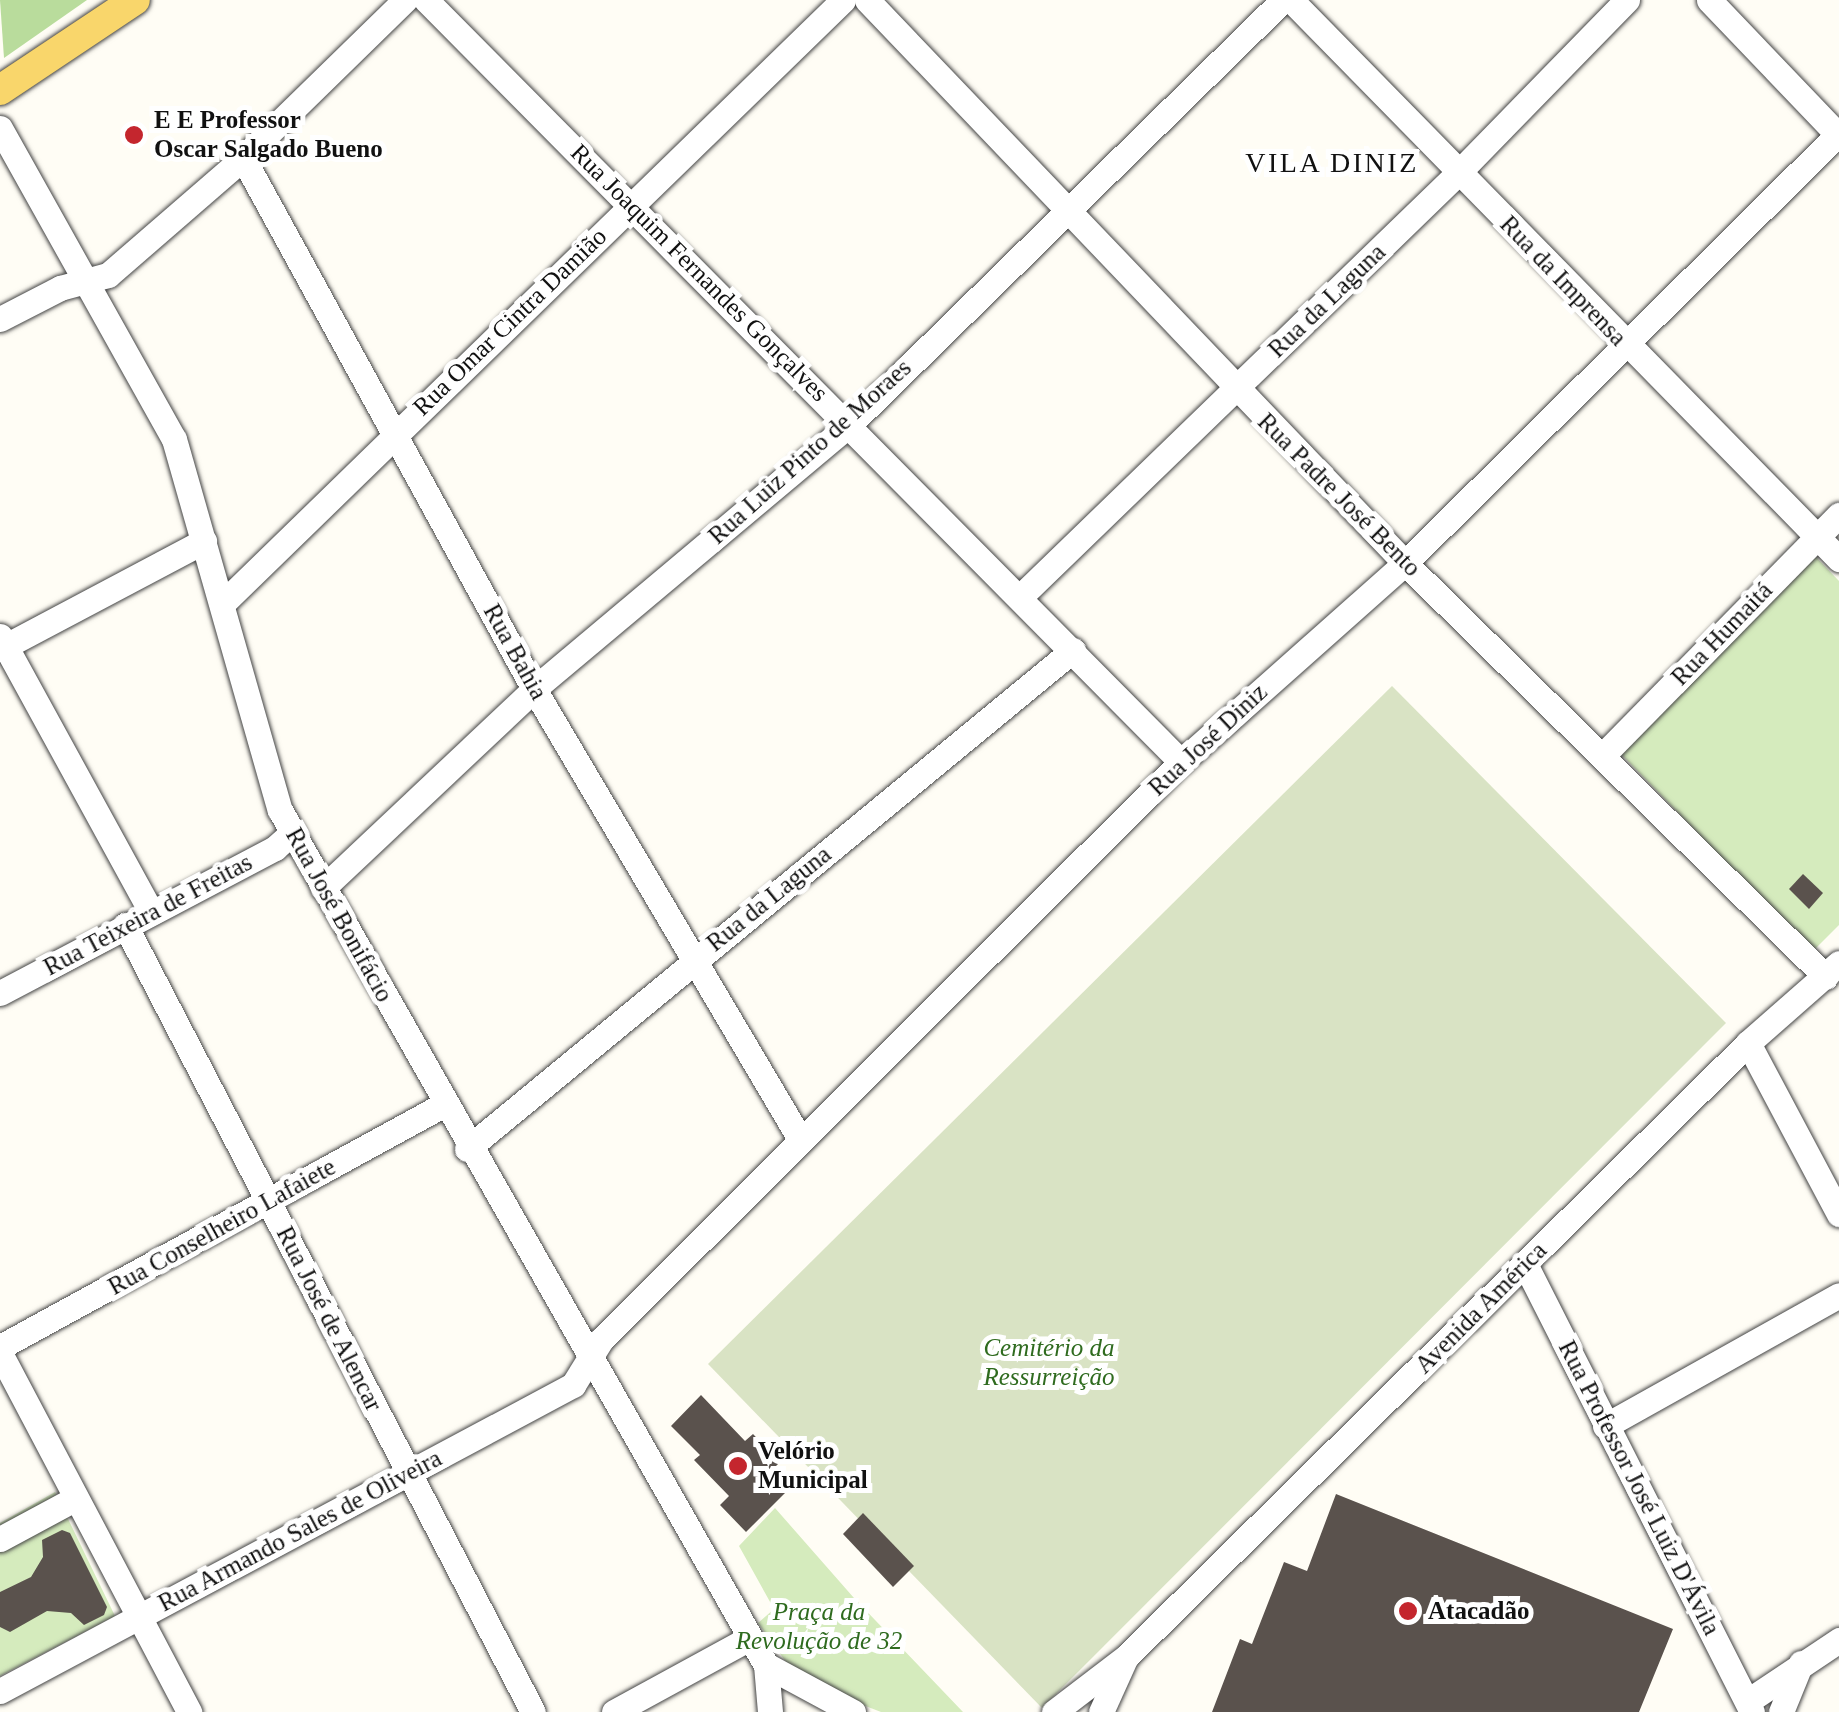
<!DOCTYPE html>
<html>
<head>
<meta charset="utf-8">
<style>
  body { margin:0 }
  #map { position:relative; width:1839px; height:1712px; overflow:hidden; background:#fffdf5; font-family:Georgia,serif }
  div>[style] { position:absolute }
  .green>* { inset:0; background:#d5ebbd }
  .forest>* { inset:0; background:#b9dc9c }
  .cemetery>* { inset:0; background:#d9e3c4 }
  .building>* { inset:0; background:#5a524d }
  .roads { filter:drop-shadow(0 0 2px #444) drop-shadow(0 0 2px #444) }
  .minor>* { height:25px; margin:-12.5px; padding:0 12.5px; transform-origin:12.5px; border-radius:12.5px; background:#fff }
  .major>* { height:30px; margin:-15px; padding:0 15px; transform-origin:15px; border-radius:15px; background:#f9d66b }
  .dots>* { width:28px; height:28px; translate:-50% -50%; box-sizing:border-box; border:5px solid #fff; border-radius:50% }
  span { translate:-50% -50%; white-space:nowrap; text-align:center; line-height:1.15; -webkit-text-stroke:10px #fff; paint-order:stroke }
  .poi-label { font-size:25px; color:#111; font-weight:700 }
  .left { translate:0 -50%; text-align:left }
  .street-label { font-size:25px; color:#111 }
  .park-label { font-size:25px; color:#2f6b1f; font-style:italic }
  .neighbourhood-label { font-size:28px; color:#111; letter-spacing:2.5px }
</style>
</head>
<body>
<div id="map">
  <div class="green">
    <div style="clip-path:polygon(1815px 556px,1839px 581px,1839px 925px,1813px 951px,1618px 751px)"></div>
    <div style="clip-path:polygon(55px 1492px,115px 1616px,0 1676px,0 1523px)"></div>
    <div style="clip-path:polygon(775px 1508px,854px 1598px,963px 1712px,881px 1712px,827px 1691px,786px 1662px,758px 1623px,774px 1609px,739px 1546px)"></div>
  </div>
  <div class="forest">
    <div style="clip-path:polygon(0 0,87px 0,4px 58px)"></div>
  </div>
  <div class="cemetery">
    <div style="clip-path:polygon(1392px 686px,1726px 1023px,1042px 1708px,708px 1364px)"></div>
  </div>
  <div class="building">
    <div style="clip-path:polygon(1803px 874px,1823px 893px,1809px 909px,1789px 889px)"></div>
    <div style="clip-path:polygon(701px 1395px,745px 1441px,753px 1434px,780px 1462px,773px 1469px,791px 1487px,746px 1532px,720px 1505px,729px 1496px,694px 1460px,700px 1455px,671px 1426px)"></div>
    <div style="clip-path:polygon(1336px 1494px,1673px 1629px,1639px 1712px,1212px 1712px,1240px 1639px,1252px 1644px,1284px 1562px,1307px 1571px)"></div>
    <div style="clip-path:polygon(863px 1513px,914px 1566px,893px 1587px,843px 1534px)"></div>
    <div style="clip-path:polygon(62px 1530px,70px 1533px,107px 1607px,104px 1615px,84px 1625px,71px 1613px,47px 1611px,10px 1632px,0 1627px,0 1592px,31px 1577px,43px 1557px,42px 1540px)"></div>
  </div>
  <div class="roads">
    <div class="minor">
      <div style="left:426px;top:0;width:1073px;rotate:45.26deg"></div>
      <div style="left:867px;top:0;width:779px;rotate:46.3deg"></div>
      <div style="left:1405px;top:563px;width:590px;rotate:44.52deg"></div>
      <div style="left:1291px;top:0;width:783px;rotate:45.57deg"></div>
      <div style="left:1709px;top:0;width:188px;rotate:46.3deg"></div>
      <div style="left:0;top:128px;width:356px;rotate:60.8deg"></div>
      <div style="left:174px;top:439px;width:386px;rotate:74.1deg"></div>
      <div style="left:280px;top:810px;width:983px;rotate:60.39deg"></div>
      <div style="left:766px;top:1665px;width:47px;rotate:85.1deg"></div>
      <div style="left:243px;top:158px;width:606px;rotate:61.28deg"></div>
      <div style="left:534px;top:689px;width:523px;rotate:59.41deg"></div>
      <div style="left:0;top:319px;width:68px;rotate:-27.3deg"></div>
      <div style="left:60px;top:288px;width:50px;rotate:-15.2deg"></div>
      <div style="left:108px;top:275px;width:179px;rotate:-40.9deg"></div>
      <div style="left:243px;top:158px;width:226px;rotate:-44.3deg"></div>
      <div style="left:1021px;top:596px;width:608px;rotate:-44.07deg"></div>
      <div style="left:1458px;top:173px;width:242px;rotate:-45.7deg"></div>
      <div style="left:222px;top:604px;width:866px;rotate:-44.2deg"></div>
      <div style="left:0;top:636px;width:315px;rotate:61.3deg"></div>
      <div style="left:0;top:649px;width:231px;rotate:-27.9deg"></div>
      <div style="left:1605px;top:753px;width:334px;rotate:-45.5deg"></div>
      <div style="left:323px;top:888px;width:290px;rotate:-43.3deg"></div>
      <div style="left:534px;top:689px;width:412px;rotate:-40deg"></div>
      <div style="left:850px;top:424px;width:606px;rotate:-44.4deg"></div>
      <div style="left:125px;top:925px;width:886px;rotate:62.6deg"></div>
      <div style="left:0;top:993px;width:311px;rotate:-27.8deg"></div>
      <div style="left:275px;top:848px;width:24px;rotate:-42deg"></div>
      <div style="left:1748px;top:1043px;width:194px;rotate:62deg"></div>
      <div style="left:467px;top:1149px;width:785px;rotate:-39.47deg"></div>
      <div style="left:1525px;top:1264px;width:502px;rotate:63.13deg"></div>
      <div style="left:0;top:1347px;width:505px;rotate:-28.65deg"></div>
      <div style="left:0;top:1353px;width:406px;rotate:62.2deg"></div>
      <div style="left:1605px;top:1426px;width:268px;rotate:-29.2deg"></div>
      <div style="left:0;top:1539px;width:86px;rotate:-28.3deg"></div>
      <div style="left:766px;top:1665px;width:99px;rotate:28.4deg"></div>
      <div style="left:0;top:1691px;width:650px;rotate:-28.1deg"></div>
      <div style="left:573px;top:1385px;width:53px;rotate:-58.1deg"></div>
      <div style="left:601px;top:1340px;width:819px;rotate:-44.9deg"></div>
      <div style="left:1181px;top:762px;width:300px;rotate:-41.6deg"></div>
      <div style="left:1405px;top:563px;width:611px;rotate:-44.73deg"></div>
      <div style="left:1748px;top:1701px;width:110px;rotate:-33.8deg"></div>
      <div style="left:614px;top:1712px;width:155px;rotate:-28.6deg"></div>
      <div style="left:1054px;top:1712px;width:91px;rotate:-37.4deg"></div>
      <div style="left:1126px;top:1657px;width:874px;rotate:-44.63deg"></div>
      <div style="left:1748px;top:1043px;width:121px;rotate:-41.3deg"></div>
      <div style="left:1101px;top:1712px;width:56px;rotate:-65.7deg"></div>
      <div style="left:1781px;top:1712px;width:53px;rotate:-67.8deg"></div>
    </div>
    <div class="major">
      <div style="left:0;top:90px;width:162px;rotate:-33.7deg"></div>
    </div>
  </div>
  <div class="dots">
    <div style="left:134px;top:135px;background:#c4262e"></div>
    <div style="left:738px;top:1466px;background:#c4262e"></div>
    <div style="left:1408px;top:1611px;background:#c4262e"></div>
  </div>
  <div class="poi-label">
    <span class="left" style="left:154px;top:135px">E E Professor<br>Oscar Salgado Bueno</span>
    <span class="left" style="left:758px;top:1466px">Velório<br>Municipal</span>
    <span class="left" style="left:1428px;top:1611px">Atacadão</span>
  </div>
  <div class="street-label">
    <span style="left:699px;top:273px;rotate:45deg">Rua Joaquim Fernandes Gonçalves</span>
    <span style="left:1563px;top:281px;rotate:46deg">Rua da Imprensa</span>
    <span style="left:1327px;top:301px;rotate:-44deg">Rua da Laguna</span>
    <span style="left:510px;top:322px;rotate:-44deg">Rua Omar Cintra Damião</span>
    <span style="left:810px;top:452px;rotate:-42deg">Rua Luiz Pinto de Moraes</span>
    <span style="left:1339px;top:495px;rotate:45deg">Rua Padre José Bento</span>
    <span style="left:1722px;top:634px;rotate:-46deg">Rua Humaitá</span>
    <span style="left:515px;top:652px;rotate:61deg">Rua Bahia</span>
    <span style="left:1208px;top:740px;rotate:-43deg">Rua José Diniz</span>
    <span style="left:769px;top:899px;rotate:-39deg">Rua da Laguna</span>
    <span style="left:148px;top:915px;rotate:-28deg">Rua Teixeira de Freitas</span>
    <span style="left:339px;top:915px;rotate:61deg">Rua José Bonifácio</span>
    <span style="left:222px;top:1227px;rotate:-29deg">Rua Conselheiro Lafaiete</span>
    <span style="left:1481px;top:1308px;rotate:-45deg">Avenida América</span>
    <span style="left:329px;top:1319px;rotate:63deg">Rua José de Alencar</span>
    <span style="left:1639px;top:1488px;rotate:63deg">Rua Professor José Luiz D'Ávila</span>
    <span style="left:300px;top:1531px;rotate:-28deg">Rua Armando Sales de Oliveira</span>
  </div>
  <div class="park-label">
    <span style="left:1049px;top:1363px">Cemitério da<br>Ressurreição</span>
    <span style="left:819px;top:1627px">Praça da<br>Revolução de 32</span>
  </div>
  <div class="neighbourhood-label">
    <span style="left:1332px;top:163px">VILA DINIZ</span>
  </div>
</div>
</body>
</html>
